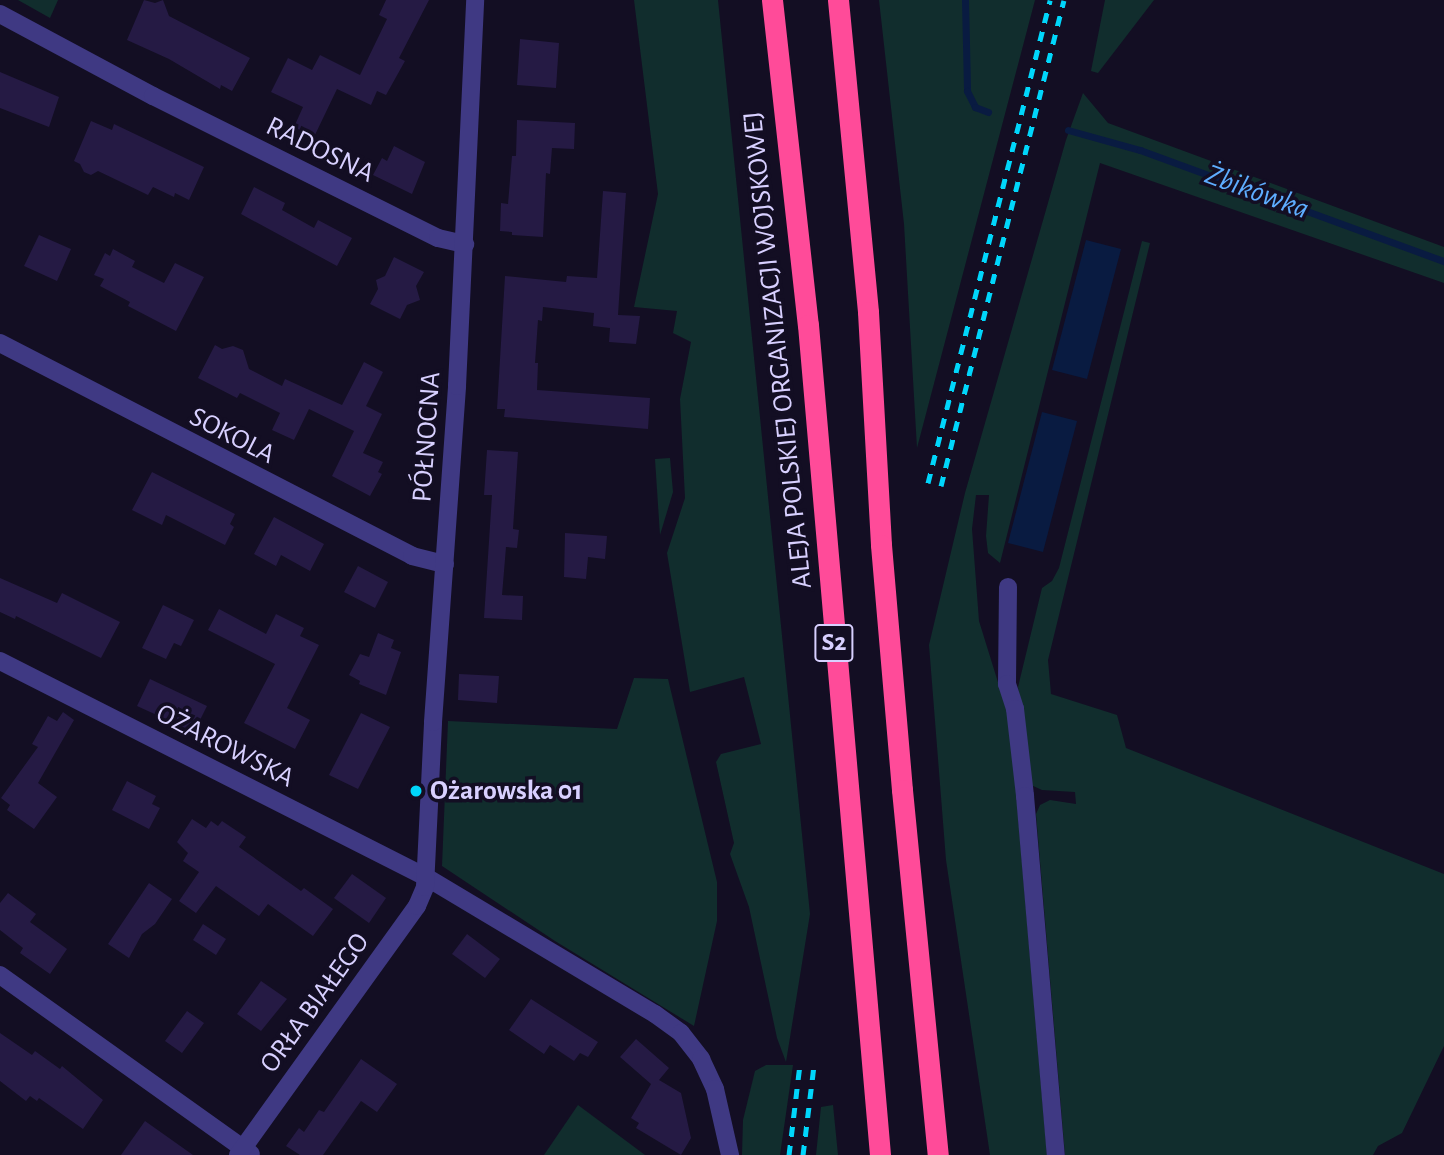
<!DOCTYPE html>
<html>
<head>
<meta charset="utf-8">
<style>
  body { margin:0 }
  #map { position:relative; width:1444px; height:1155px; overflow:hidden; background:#130e23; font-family:"Alegreya Sans",sans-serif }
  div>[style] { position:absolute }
  .green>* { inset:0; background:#112d2d }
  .water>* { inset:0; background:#091b41 }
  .stream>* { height:7px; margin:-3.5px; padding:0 3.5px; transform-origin:3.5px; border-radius:3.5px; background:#091b41 }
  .building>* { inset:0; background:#251a44 }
  .minor>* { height:18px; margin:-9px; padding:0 9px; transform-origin:9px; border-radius:9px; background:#3f3983 }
  .highway>* { height:21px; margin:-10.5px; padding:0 10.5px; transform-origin:10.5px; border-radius:10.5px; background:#ff4b99 }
  .rail>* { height:5px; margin-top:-2.5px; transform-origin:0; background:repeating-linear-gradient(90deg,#00d6fb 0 10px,transparent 0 19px) }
  .dots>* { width:19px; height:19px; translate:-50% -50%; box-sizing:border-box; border:4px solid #130e23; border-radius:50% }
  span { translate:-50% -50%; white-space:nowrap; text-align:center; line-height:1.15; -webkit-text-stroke:7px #130e23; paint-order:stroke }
  .shield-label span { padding:2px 5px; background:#130e23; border:2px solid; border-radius:5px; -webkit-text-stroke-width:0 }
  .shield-label { font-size:26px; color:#d8d0ff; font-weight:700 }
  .street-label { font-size:28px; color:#d8d0ff }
  .poi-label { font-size:28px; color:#d8d0ff; font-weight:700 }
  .left { translate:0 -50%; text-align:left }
  .water-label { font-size:30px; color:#5eadff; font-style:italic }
</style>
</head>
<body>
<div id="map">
  <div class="green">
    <div style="clip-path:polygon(18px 0,58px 0,50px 18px)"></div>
    <div style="clip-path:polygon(634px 0,718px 0,810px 914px,786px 1062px,777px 1038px,749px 907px,730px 854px,734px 843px,716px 762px,721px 754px,761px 744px,744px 677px,690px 692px,667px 553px,685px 498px,680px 399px,691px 342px,673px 333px,677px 311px,634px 307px,658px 194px)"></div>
    <div style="clip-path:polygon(879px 0,1035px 0,917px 448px,904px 224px)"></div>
    <div style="clip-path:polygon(1105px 0,1154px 0,1098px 73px,1091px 71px)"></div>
    <div style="clip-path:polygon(1083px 93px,1108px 123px,1444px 247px,1444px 283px,1100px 163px,1000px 563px,988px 553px,986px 536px,989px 495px,976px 495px,972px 529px,979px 621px,1010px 721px,1047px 1155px,990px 1155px,946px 860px,929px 645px,965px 493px,1066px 140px)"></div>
    <div style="clip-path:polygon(1142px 241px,1150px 243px,1048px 660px,1051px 694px,1117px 715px,1126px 748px,1444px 874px,1444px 1046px,1402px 1133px,1378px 1146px,1373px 1155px,1065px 1155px,1036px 814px,1040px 805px,1050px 800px,1076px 804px,1075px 792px,1042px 790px,1031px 785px,1018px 687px,1042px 588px,1052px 581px,1059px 568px)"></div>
    <div style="clip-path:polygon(670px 458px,673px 492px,660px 535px,655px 459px)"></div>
    <div style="clip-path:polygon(634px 678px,668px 679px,717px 882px,717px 921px,694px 1026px,555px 941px,442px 866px,448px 721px,617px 729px)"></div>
    <div style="clip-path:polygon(766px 1065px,793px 1065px,780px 1155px,742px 1155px,743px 1120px,755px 1071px)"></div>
    <div style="clip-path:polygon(578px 1105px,645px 1155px,544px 1155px)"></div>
    <div style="clip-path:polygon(833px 1105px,838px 1155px,816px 1155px,821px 1107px)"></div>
  </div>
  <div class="water">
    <div style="clip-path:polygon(1086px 240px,1121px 249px,1087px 379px,1052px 370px)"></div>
    <div style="clip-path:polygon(1042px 412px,1077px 421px,1043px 552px,1008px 543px)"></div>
  </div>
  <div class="stream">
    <div style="left:965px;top:0;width:91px;rotate:88.7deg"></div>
    <div style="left:967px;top:91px;width:18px;rotate:63deg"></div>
    <div style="left:975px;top:107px;width:14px;rotate:21deg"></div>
    <div style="left:1068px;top:130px;width:75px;rotate:15.5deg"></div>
    <div style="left:1140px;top:150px;width:324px;rotate:20.1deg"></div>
  </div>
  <div class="building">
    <div style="clip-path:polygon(144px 0,155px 3px,163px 0,169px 16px,250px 58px,232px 91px,221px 85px,220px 89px,169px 59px,127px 40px)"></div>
    <div style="clip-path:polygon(386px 0,429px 0,399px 58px,405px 61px,386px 95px,377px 91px,371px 105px,337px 89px,314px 137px,294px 127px,303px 107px,271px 92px,288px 58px,312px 70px,320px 55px,360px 75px,387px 19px,379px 15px)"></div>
    <div style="clip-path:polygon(520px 39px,559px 43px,556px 88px,517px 85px)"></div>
    <div style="clip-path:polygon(0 72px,59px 97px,49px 127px,0 108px)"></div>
    <div style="clip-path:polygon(517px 120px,575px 123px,574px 149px,552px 148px,550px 174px,546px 173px,543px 237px,512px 235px,512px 232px,500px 231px,501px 203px,508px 204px,512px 156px,516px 156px)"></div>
    <div style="clip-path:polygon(91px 121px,112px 130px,114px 124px,204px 167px,189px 200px,175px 193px,174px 197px,153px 187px,148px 195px,98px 171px,91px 175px,84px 172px,80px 164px,74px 161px)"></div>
    <div style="clip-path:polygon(394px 146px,425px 162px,412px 194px,373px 175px,382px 158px,387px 161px)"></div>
    <div style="clip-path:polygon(254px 187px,285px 203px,282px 210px,314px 228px,318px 220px,352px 238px,337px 266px,241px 214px)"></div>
    <div style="clip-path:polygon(603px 191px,626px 193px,618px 315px,640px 316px,636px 344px,609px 342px,610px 328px,593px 326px,594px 313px,543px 307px,542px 321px,538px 320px,535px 363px,538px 363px,537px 390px,650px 398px,648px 429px,504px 417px,505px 409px,497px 409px,505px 276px,566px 282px,567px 276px,597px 278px)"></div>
    <div style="clip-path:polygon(39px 235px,71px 249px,57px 281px,24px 266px)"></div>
    <div style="clip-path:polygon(113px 249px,135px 261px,132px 267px,164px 283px,175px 263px,204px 277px,176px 331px,128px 306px,130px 302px,100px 286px,104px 279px,94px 275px,105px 253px,110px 256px)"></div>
    <div style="clip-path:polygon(394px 257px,424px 272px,416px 286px,420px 300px,407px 305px,400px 319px,370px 304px,378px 289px,376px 280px,385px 276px)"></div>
    <div style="clip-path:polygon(215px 345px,222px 349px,233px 346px,243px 350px,249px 369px,282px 386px,285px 379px,342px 405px,364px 362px,383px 372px,366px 406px,382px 414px,363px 453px,383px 462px,378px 472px,382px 474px,370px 496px,332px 476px,354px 431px,309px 409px,294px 440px,272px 430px,280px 413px,240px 393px,237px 398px,198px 378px)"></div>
    <div style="clip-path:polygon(487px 450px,518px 452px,513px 529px,519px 530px,517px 548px,506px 547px,502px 595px,523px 596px,522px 620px,484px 618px,492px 495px,484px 495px)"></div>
    <div style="clip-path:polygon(152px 472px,235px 514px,230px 524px,234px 527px,225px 545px,166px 515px,162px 525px,132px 510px)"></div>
    <div style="clip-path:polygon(274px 517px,324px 544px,310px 571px,281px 555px,276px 566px,254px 554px)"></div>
    <div style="clip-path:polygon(565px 533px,607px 536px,605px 559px,588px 557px,586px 579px,564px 577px)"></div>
    <div style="clip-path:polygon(358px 566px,388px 582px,375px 608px,344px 592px)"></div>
    <div style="clip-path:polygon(0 578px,57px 603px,62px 593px,120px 622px,101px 658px,16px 616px,15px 619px,0 612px)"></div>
    <div style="clip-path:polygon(163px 605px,194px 620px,181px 646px,174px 643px,166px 659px,142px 648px)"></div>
    <div style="clip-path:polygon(219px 609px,266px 634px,276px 614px,304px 628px,300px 636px,319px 645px,287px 708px,310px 720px,295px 749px,244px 723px,275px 664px,208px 630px)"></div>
    <div style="clip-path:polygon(378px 633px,394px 640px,391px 648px,401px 652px,386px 695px,359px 684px,360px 681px,349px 675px,360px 654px,369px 657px)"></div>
    <div style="clip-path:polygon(459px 674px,499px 676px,497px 703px,458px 700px)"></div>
    <div style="clip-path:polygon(150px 679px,207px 706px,194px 732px,137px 706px)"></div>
    <div style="clip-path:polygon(63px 712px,74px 720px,38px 783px,57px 797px,34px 829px,7px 810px,10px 805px,1px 798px,38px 747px,32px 744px,48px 716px,57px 721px)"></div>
    <div style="clip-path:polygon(361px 713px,390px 727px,358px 789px,329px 775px)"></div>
    <div style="clip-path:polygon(127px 781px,156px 796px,152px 804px,160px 808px,149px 829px,112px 810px)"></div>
    <div style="clip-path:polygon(192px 819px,206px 828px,211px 821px,218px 826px,222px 821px,246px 837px,239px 847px,301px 891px,304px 888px,333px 909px,313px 936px,268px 904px,259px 916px,216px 886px,196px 913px,179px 901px,199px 872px,183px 861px,188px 853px,177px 842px)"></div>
    <div style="clip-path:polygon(352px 874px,386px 898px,369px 923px,334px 898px)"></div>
    <div style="clip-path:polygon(149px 883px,172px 899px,155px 924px,142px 934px,129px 958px,108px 944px)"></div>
    <div style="clip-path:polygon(8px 893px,36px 914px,30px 922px,67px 949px,50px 974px,20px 953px,23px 948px,0 930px,0 903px)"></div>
    <div style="clip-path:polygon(203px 924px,226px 939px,216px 955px,193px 940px)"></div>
    <div style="clip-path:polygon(467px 934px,500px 959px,485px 978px,452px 954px)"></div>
    <div style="clip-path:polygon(261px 981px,287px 999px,261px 1031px,237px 1014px)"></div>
    <div style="clip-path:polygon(531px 999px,598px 1042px,588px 1057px,580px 1053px,574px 1061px,550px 1045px,544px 1054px,509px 1030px)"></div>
    <div style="clip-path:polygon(187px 1011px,204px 1023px,182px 1053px,165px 1041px)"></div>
    <div style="clip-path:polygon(0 1033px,32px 1055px,35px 1051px,60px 1069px,62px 1066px,103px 1100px,83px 1129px,39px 1098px,37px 1101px,30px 1096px,26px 1101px,0 1081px)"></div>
    <div style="clip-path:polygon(636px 1039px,669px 1068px,659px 1080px,681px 1093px,691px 1138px,681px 1155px,636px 1128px,639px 1123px,631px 1118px,651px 1084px,620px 1057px)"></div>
    <div style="clip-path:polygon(361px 1059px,397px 1084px,377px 1112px,361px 1101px,323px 1155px,300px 1155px,286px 1146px,299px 1128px,304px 1132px,319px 1110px,324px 1112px)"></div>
    <div style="clip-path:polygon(145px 1121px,193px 1155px,121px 1155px)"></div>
  </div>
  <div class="minor">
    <div style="left:0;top:14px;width:174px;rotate:28.2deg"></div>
    <div style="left:153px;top:96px;width:318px;rotate:26.5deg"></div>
    <div style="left:438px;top:238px;width:28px;rotate:13deg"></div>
    <div style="left:0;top:343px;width:464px;rotate:27.3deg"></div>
    <div style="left:412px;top:556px;width:34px;rotate:14deg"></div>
    <div style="left:1008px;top:587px;width:97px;rotate:90.6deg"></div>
    <div style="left:1007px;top:684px;width:26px;rotate:72deg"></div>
    <div style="left:1015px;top:709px;width:88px;rotate:83.4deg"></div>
    <div style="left:1025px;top:796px;width:360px;rotate:85.1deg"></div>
    <div style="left:0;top:661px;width:478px;rotate:26.9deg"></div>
    <div style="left:426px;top:877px;width:267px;rotate:30.9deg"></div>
    <div style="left:655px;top:1014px;width:32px;rotate:36deg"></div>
    <div style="left:681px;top:1033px;width:33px;rotate:52deg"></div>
    <div style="left:701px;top:1059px;width:33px;rotate:65deg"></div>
    <div style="left:715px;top:1089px;width:68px;rotate:77.2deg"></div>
    <div style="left:0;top:975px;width:308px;rotate:35.5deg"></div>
    <div style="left:238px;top:1155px;width:307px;rotate:-54.3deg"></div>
    <div style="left:417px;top:906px;width:21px;rotate:-67deg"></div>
    <div style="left:425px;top:887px;width:165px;rotate:-87.2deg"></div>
    <div style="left:433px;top:722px;width:337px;rotate:-85.9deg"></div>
    <div style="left:457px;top:386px;width:386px;rotate:-87.3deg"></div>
  </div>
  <div class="highway">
    <div style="left:772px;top:0;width:327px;rotate:83.7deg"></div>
    <div style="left:808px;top:325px;width:833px;rotate:85.04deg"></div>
    <div style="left:838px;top:0;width:313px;rotate:84.5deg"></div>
    <div style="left:868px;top:312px;width:233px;rotate:86.8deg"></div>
    <div style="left:881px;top:545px;width:246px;rotate:85.1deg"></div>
    <div style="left:902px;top:790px;width:367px;rotate:84.4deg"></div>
  </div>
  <div class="rail">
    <div style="left:928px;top:483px;width:498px;rotate:-75.8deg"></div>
    <div style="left:941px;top:486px;width:501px;rotate:-75.8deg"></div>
    <div style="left:789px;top:1155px;width:92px;rotate:-83.1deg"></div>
    <div style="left:803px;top:1155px;width:90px;rotate:-83deg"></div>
  </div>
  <div class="dots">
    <div style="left:416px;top:791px;background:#00d6fb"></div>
  </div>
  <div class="shield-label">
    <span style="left:834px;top:643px">S2</span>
  </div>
  <div class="street-label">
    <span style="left:320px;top:150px;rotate:26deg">RADOSNA</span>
    <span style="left:778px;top:350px;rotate:-96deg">ALEJA POLSKIEJ ORGANIZACJI WOJSKOWEJ</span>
    <span style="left:232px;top:436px;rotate:27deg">SOKOLA</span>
    <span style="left:427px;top:437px;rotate:-86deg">PÓŁNOCNA</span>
    <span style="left:225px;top:746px;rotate:27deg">OŻAROWSKA</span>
    <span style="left:315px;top:1003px;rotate:-54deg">ORŁA BIAŁEGO</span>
  </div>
  <div class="poi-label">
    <span class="left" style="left:430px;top:791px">Ożarowska 01</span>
  </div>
  <div class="water-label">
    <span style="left:1257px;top:192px;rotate:20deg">Żbikówka</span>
  </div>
</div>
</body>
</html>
